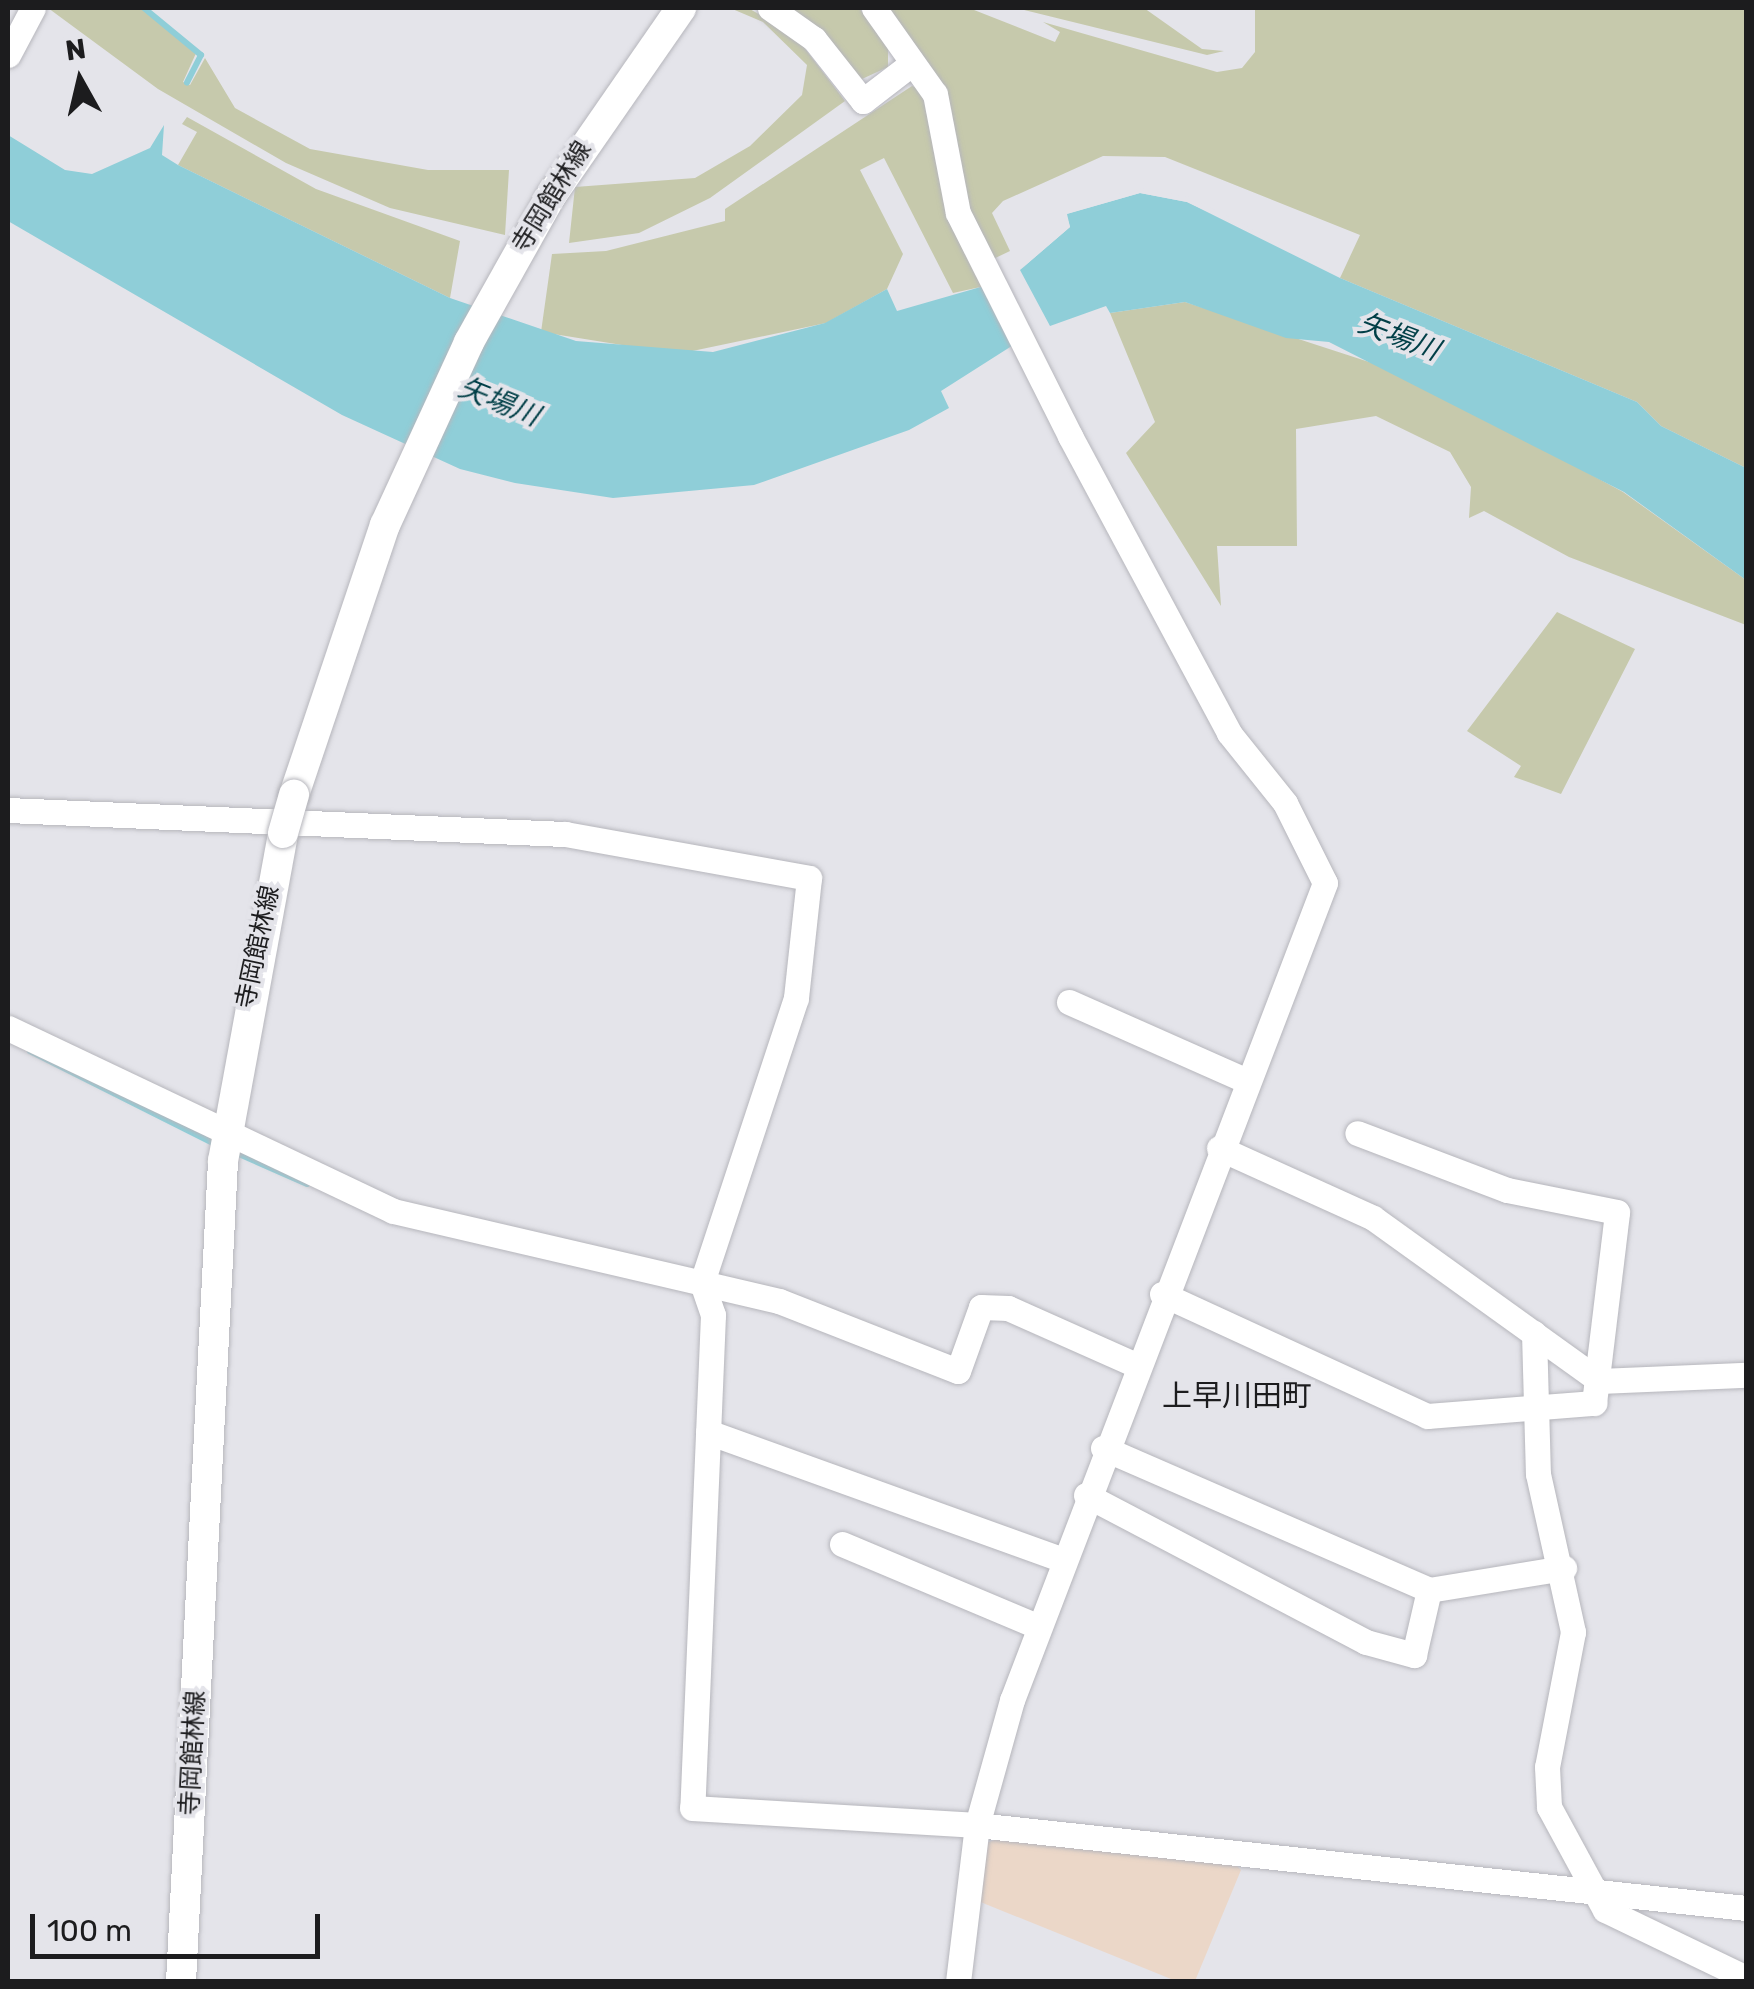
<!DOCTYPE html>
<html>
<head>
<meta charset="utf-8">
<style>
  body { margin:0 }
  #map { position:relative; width:1754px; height:1989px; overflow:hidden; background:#e4e4ea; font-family:Rubik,"Noto Sans JP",sans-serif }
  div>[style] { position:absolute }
  .industrial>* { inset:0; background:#ebd7c8 }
  .green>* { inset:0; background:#c6c9ac }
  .water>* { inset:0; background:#8fced8 }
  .pier>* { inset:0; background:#e4e4ea }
  .stream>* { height:6px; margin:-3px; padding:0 3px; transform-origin:3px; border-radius:3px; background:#8fced8 }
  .roads { filter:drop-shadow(0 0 2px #b6b6bc) drop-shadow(0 0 2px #b6b6bc) }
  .minor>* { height:25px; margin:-12.5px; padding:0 12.5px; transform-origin:12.5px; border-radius:12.5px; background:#fff }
  .major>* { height:30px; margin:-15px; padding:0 15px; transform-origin:15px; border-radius:15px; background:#fff }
  .bridges { filter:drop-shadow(0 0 2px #b6b6bc) drop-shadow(0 0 2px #b6b6bc) }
  .major-bridge>* { height:30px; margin:-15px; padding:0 15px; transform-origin:15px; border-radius:15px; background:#fff }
  span { translate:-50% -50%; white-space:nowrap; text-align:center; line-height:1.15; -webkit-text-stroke:8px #e4e4ea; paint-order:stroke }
  .street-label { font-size:25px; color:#1c1c1e }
  .water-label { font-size:28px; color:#013f47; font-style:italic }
  .quarter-label { font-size:30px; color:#1c1c1e }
  .frame { position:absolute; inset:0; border:10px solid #1c1c1e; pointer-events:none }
  .north { position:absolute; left:30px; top:30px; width:100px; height:100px; -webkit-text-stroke:8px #e4e4ea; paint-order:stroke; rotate:352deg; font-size:28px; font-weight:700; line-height:40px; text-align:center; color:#1c1c1e }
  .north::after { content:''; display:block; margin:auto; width:35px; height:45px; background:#1c1c1e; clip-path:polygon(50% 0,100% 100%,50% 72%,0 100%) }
  .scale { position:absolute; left:30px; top:1914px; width:290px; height:45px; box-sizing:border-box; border:5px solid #1c1c1e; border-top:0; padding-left:12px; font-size:30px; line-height:35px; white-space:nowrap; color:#1c1c1e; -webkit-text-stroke:8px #e4e4ea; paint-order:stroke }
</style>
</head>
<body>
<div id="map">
  <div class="industrial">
    <div style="clip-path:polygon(997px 1839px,1231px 1860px,1241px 1870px,1195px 1981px,1176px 1981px,978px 1901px,987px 1843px)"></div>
  </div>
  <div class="green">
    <div style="clip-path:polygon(48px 8px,144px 8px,197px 51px,183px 82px,190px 85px,205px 58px,235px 108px,310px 149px,428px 170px,509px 170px,505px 235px,390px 208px,286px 163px,158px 89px)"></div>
    <div style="clip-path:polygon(730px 8px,748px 8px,793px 33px,845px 101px,710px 198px,639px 233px,569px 243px,575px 187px,695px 178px,750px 146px,802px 95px,807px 65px,763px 22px)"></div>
    <div style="clip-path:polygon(792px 8px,859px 8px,888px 46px,888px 67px,862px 79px)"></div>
    <div style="clip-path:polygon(883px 8px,969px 8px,1055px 42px,1060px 32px,1043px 22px,1217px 72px,1242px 68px,1255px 52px,1255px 8px,1746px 8px,1746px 468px,1661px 426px,1637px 402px,1340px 278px,1360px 235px,1165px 157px,1103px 156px,1003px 201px,992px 213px,1010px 251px,987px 262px,962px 200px,941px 83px)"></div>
    <div style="clip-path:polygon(1016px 8px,1144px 8px,1202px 49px,1224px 51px,1207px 55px)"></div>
    <div style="clip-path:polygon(912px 86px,922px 90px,985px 286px,953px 293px,884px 158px,860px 170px,903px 254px,887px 289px,826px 323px,678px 354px,541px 332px,552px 254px,606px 251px,725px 221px,725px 209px)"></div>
    <div style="clip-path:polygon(187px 117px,316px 189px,460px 241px,450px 298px,178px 165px,197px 132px,182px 124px)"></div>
    <div style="clip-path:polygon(1185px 302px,1406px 374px,1623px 492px,1746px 580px,1746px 625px,1569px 557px,1484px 511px,1469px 518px,1471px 487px,1450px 452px,1376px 416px,1296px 429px,1297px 546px,1217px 546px,1221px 606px,1126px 453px,1155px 422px,1110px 313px)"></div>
    <div style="clip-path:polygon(1557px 612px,1635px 649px,1561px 794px,1514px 777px,1521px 766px,1467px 731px)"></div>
  </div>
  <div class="water">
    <div style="clip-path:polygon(164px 125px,162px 155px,178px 165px,450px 298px,576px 341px,713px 352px,825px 323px,887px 289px,897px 311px,984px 286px,1026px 337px,941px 391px,949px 408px,909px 430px,754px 485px,613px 498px,515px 483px,460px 469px,342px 415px,8px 221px,8px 135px,65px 170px,92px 174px,150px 148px)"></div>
    <div style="clip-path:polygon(1140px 193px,1187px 202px,1340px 278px,1637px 402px,1661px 426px,1746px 468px,1746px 580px,1624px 492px,1329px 342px,1286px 338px,1185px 302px,1110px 313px,1106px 306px,1050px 326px,1020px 270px,1070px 227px,1066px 214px)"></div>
  </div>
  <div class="pier">
    <div style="clip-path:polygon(1140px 188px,1189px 197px,1342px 274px,1187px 202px,1140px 193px,1067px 214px,1070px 227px,1020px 270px,1065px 225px,1064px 210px)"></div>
  </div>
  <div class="stream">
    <div style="left:144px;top:8px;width:74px;rotate:39.5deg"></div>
    <div style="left:201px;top:55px;width:31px;rotate:117deg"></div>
    <div style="left:30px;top:1051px;width:207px;rotate:26.7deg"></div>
    <div style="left:232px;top:1151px;width:82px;rotate:23.7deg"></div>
  </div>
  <div class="roads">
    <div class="minor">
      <div style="left:770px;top:8px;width:54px;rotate:35.2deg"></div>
      <div style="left:814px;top:39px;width:79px;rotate:51.7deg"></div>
      <div style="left:863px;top:101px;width:61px;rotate:-37.6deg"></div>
      <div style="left:874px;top:8px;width:105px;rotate:54.7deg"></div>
      <div style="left:935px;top:94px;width:121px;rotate:79.1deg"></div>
      <div style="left:958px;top:213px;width:250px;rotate:63.3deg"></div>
      <div style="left:1070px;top:436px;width:337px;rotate:61.8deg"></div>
      <div style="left:1229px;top:733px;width:90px;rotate:51.3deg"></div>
      <div style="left:1285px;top:803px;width:89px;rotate:63.4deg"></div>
      <div style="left:1325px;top:883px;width:875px;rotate:110.96deg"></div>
      <div style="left:1012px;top:1700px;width:130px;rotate:105.6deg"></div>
      <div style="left:977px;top:1825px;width:158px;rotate:96.9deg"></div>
      <div style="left:8px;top:55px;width:53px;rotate:-62deg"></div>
      <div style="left:8px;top:810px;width:558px;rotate:2.47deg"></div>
      <div style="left:565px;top:834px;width:248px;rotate:10.2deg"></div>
      <div style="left:809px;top:878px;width:121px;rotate:96.2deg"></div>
      <div style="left:796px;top:998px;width:300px;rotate:108.3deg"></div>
      <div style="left:702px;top:1283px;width:79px;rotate:13.2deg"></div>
      <div style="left:779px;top:1301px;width:192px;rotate:21.4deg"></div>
      <div style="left:958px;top:1371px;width:68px;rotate:-70.2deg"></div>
      <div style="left:981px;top:1307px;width:27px;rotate:2deg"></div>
      <div style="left:1008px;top:1308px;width:138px;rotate:24deg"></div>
      <div style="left:1069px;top:1002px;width:195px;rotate:23.9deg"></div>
      <div style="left:8px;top:1028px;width:426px;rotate:25.4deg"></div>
      <div style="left:393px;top:1211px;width:317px;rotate:13.1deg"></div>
      <div style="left:702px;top:1283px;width:34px;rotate:71deg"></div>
      <div style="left:713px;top:1315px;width:493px;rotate:92.4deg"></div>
      <div style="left:692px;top:1808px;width:286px;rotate:3.4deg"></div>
      <div style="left:977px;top:1825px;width:773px;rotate:6.16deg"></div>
      <div style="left:1219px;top:1148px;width:169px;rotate:24.4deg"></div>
      <div style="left:1373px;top:1218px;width:279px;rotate:35.7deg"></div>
      <div style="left:1600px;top:1381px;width:146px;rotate:-2.4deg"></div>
      <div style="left:1162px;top:1294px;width:292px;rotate:24.7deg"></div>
      <div style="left:1427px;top:1416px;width:168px;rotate:-4.5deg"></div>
      <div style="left:1594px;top:1403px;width:192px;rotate:-83.1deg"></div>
      <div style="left:1617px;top:1212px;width:112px;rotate:-168.7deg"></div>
      <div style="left:1507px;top:1190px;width:160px;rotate:-159.2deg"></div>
      <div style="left:1534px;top:1333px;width:141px;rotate:88.4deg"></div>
      <div style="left:1538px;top:1474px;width:162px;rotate:77.5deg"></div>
      <div style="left:1573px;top:1632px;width:137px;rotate:100.9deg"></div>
      <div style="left:1547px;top:1767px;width:40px;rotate:87.1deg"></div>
      <div style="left:1549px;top:1807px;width:117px;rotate:61.5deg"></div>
      <div style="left:1605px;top:1910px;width:157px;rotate:25.7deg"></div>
      <div style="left:708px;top:1432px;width:377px;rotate:19.8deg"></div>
      <div style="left:1103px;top:1448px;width:356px;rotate:23.5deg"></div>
      <div style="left:1429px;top:1590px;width:137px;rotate:-9.3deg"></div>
      <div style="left:1086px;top:1495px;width:316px;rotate:27.7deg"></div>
      <div style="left:1366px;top:1642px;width:50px;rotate:15.2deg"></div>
      <div style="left:1414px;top:1655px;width:67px;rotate:-77deg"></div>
      <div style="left:842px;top:1544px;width:214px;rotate:22.8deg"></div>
    </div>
    <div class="major">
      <div style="left:294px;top:795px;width:285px;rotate:-71.4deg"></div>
      <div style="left:385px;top:525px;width:201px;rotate:-65.3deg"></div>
      <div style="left:469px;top:342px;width:167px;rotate:-60.7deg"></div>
      <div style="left:551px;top:196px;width:229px;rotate:-55.3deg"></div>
      <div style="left:181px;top:1982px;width:822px;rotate:-87.07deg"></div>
      <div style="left:223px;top:1161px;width:333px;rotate:-79.6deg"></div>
    </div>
  </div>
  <div class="bridges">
    <div class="major-bridge">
      <div style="left:283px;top:833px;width:40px;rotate:-74deg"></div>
    </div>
  </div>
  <div class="street-label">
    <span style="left:552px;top:197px;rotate:-58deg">寺岡館林線</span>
    <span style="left:258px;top:947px;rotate:-78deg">寺岡館林線</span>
    <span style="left:193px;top:1753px;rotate:-87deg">寺岡館林線</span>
  </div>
  <div class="water-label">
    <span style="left:1399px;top:337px;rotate:21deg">矢場川</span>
    <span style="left:499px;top:402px;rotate:22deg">矢場川</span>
  </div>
  <div class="quarter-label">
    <span style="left:1237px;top:1396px">上早川田町</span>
  </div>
  <div class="frame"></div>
  <div class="north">N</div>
  <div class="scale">100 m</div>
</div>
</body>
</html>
